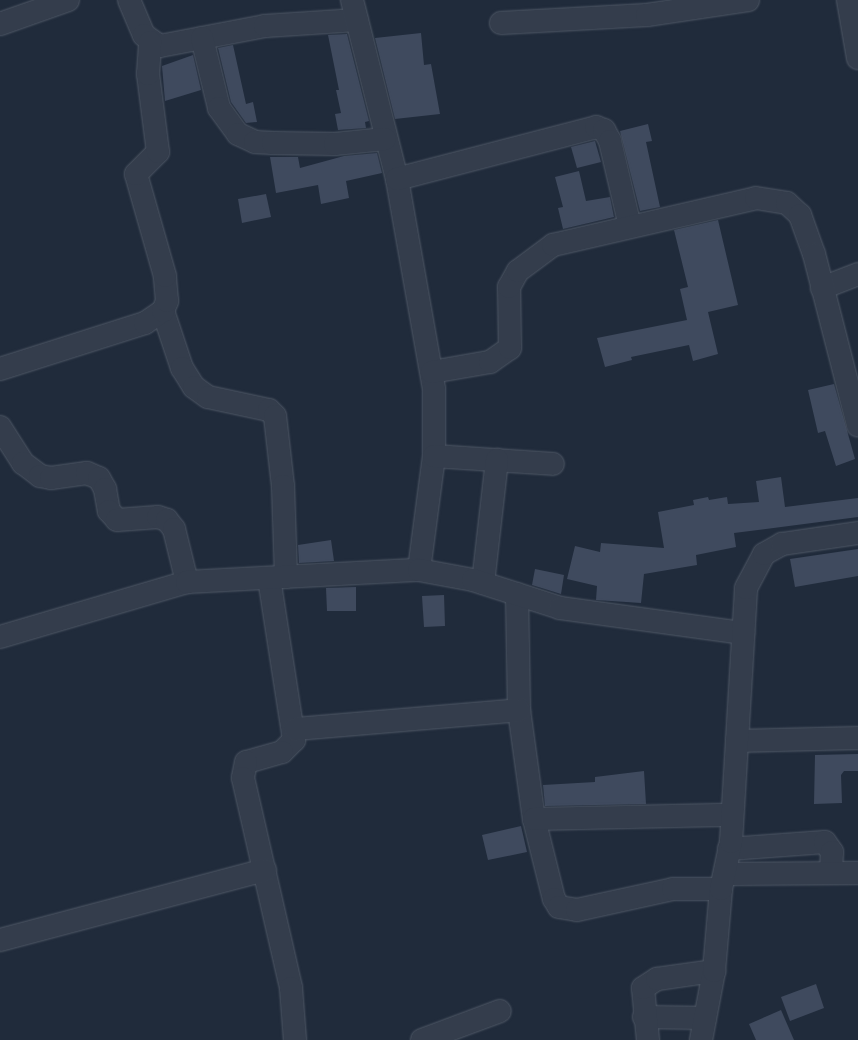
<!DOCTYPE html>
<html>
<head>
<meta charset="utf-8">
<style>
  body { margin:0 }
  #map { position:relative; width:858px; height:1040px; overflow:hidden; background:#202b3b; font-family:"Asap Condensed",sans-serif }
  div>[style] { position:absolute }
  .building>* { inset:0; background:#3f4a5e }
  .roads { filter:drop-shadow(0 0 1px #4f5866) drop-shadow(0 0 1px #4f5866) }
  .street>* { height:22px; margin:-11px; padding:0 11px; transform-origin:11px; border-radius:11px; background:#343d4c }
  span { translate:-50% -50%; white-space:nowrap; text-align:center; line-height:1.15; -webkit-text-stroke:4px #1a2230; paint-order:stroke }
</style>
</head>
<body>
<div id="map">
  <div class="building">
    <div style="clip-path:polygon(421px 33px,424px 65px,431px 64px,440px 114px,395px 119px,375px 38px)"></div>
    <div style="clip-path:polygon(347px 34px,369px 121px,365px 122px,366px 128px,338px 130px,335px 114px,341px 113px,336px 90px,339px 90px,328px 35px)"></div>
    <div style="clip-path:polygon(233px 45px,246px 104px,253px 102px,257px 122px,246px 123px,231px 102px,218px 48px)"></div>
    <div style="clip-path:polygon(193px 55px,201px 90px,165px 101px,162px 66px)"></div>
    <div style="clip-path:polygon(648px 124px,652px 141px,646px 142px,660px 207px,640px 211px,620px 131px)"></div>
    <div style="clip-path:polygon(595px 141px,601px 162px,577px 168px,571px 147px)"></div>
    <div style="clip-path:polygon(377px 153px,382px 173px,346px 181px,349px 198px,321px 204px,318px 185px,276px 193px,270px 157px,298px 157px,300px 168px,344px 156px)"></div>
    <div style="clip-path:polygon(579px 171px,586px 201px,610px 197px,614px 217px,563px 229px,558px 208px,563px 207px,555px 177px)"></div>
    <div style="clip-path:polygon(266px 194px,271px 217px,242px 223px,238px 199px)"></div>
    <div style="clip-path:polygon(718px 220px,738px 305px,708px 312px,718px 354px,693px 361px,689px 345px,631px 357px,632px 360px,605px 367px,597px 338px,687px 320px,680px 289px,688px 287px,674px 230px)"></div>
    <div style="clip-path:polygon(834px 384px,855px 459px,836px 466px,825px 431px,818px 433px,808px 390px)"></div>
    <div style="clip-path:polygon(781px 477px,785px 507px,858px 498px,858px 517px,734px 533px,736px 547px,696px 555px,697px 565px,644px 574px,641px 603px,596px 600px,597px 586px,567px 579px,575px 546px,600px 552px,601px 543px,664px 548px,658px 512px,694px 505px,693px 500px,708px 497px,709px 500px,727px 497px,728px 504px,759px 502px,756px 481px)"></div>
    <div style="clip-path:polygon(331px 540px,334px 561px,299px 563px,298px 545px)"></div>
    <div style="clip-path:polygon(858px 549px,858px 576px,795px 587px,790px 559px)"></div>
    <div style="clip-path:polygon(535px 569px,564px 575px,561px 594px,532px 585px)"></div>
    <div style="clip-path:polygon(356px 587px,356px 611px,327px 611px,326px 588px)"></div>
    <div style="clip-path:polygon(444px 595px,445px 626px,424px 627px,422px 596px)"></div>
    <div style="clip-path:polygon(858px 754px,858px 771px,844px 771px,841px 775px,842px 803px,814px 804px,815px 755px)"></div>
    <div style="clip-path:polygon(644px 771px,646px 804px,545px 806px,543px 785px,595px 782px,595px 777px)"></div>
    <div style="clip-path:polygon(521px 826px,527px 852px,488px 860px,482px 835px)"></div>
    <div style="clip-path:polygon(816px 984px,824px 1008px,790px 1021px,781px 997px)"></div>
    <div style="clip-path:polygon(781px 1010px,794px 1040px,756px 1040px,749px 1024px)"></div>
  </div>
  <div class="roads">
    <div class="street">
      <div style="left:129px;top:0;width:38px;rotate:67deg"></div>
      <div style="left:144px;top:35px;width:19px;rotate:35deg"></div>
      <div style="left:160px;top:46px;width:107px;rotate:-10.8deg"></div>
      <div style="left:265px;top:26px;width:92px;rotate:-3.7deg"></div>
      <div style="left:352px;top:0;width:185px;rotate:75.9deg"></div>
      <div style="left:397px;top:179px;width:213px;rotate:80deg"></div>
      <div style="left:434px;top:389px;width:67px;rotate:90deg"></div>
      <div style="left:434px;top:456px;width:115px;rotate:97.5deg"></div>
      <div style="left:848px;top:0;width:59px;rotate:80.2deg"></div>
      <div style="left:501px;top:23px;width:146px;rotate:-3.1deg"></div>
      <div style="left:647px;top:15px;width:102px;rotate:-8.4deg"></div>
      <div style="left:0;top:24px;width:72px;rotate:-19.4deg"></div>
      <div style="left:202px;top:38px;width:72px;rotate:76.3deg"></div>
      <div style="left:219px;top:108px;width:32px;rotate:54deg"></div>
      <div style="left:238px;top:134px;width:19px;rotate:25deg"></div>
      <div style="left:255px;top:142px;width:18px;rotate:3deg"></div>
      <div style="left:273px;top:143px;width:62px;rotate:0.9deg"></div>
      <div style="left:335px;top:144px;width:50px;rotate:-5.7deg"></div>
      <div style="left:397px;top:179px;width:206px;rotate:-14.6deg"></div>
      <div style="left:596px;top:127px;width:9px;rotate:21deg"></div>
      <div style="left:604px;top:130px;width:13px;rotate:61deg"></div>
      <div style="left:610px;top:141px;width:87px;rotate:76.8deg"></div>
      <div style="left:822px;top:288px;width:39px;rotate:-21deg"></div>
      <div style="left:163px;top:311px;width:60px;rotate:71.6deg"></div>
      <div style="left:182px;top:368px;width:22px;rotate:58deg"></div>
      <div style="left:194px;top:387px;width:17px;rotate:36deg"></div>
      <div style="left:208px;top:397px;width:62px;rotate:12deg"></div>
      <div style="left:269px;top:410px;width:8px;rotate:45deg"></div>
      <div style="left:275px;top:416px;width:70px;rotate:83.5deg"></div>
      <div style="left:283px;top:486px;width:91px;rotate:88.1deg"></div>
      <div style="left:0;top:369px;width:152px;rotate:-17.6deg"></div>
      <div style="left:145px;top:323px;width:22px;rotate:-34deg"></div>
      <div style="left:163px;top:311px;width:11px;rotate:-68deg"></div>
      <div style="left:167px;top:301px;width:25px;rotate:-95deg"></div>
      <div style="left:165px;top:276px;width:106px;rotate:-105.9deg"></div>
      <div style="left:136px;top:174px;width:31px;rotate:-45deg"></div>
      <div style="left:158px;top:152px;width:79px;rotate:-97.3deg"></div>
      <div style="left:148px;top:74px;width:32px;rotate:-86deg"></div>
      <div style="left:432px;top:372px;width:59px;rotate:-9.8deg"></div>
      <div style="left:490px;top:362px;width:24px;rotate:-35deg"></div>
      <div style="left:510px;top:348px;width:61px;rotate:-90.9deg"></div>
      <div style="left:509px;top:287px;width:18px;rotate:-61deg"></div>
      <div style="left:518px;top:271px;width:44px;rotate:-36.6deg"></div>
      <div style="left:553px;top:245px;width:208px;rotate:-13deg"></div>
      <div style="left:756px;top:198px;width:31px;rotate:9deg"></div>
      <div style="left:787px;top:203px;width:18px;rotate:43deg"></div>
      <div style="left:800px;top:215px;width:41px;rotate:70.3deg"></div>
      <div style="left:814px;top:254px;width:177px;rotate:75.6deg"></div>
      <div style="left:0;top:427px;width:43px;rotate:57.4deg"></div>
      <div style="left:23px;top:463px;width:21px;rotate:37deg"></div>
      <div style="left:40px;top:476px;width:11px;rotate:10deg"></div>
      <div style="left:51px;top:478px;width:36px;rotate:-8deg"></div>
      <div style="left:87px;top:473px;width:13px;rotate:23deg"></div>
      <div style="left:99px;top:478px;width:13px;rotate:61deg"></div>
      <div style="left:105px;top:489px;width:22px;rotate:80deg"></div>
      <div style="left:109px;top:511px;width:12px;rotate:48deg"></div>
      <div style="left:117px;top:520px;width:41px;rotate:-4.2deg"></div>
      <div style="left:158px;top:517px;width:9px;rotate:18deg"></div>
      <div style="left:167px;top:520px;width:11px;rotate:52deg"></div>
      <div style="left:174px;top:529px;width:55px;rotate:76.2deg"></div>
      <div style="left:434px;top:456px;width:119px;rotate:3.8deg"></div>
      <div style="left:269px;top:578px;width:164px;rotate:81.2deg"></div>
      <div style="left:294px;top:740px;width:17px;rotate:135deg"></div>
      <div style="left:282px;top:752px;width:37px;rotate:164deg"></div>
      <div style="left:246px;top:762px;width:16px;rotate:101deg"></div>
      <div style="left:243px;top:778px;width:215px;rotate:77.1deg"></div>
      <div style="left:291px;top:988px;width:52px;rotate:85.6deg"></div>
      <div style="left:483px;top:583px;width:124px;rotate:-83.5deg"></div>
      <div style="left:517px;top:594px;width:116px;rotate:89deg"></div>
      <div style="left:519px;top:710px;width:110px;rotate:82.2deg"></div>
      <div style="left:534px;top:819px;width:82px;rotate:76deg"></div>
      <div style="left:554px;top:899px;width:9px;rotate:58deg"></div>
      <div style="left:559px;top:907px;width:18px;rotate:9deg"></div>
      <div style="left:577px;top:910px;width:98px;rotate:-12.3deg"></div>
      <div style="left:673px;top:889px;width:48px"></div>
      <div style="left:0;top:637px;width:195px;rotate:-16.4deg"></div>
      <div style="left:187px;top:582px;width:232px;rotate:-3deg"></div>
      <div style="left:419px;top:570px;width:55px;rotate:10.5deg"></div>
      <div style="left:473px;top:580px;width:91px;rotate:17.8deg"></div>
      <div style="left:560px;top:608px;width:185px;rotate:7.8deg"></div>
      <div style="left:295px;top:729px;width:225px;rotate:-4.8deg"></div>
      <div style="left:737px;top:741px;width:121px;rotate:-1.4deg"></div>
      <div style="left:534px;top:819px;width:198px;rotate:-1.2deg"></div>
      <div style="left:729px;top:849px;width:96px;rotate:-4.2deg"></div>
      <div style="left:825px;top:842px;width:12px;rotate:55deg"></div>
      <div style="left:832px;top:852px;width:21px;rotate:93deg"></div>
      <div style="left:725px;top:874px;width:133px;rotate:-0.4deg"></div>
      <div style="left:0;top:940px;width:274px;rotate:-14.8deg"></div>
      <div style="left:644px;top:1017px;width:61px;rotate:0.9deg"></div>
      <div style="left:422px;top:1040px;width:83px;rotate:-20.4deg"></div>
      <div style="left:648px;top:1040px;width:52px;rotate:-95.5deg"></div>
      <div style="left:643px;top:988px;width:17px;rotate:-33deg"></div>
      <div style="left:657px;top:979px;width:58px;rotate:-8deg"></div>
      <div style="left:701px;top:1040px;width:70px;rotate:-79.3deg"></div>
      <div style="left:714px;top:971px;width:82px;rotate:-85.1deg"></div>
      <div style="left:721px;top:889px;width:48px;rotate:-78deg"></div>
      <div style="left:731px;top:842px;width:254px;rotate:-86.6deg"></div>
      <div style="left:746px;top:588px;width:38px;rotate:-62deg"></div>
      <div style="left:764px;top:554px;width:21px;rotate:-29deg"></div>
      <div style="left:782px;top:544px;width:77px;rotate:-8.2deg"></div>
    </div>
  </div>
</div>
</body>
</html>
